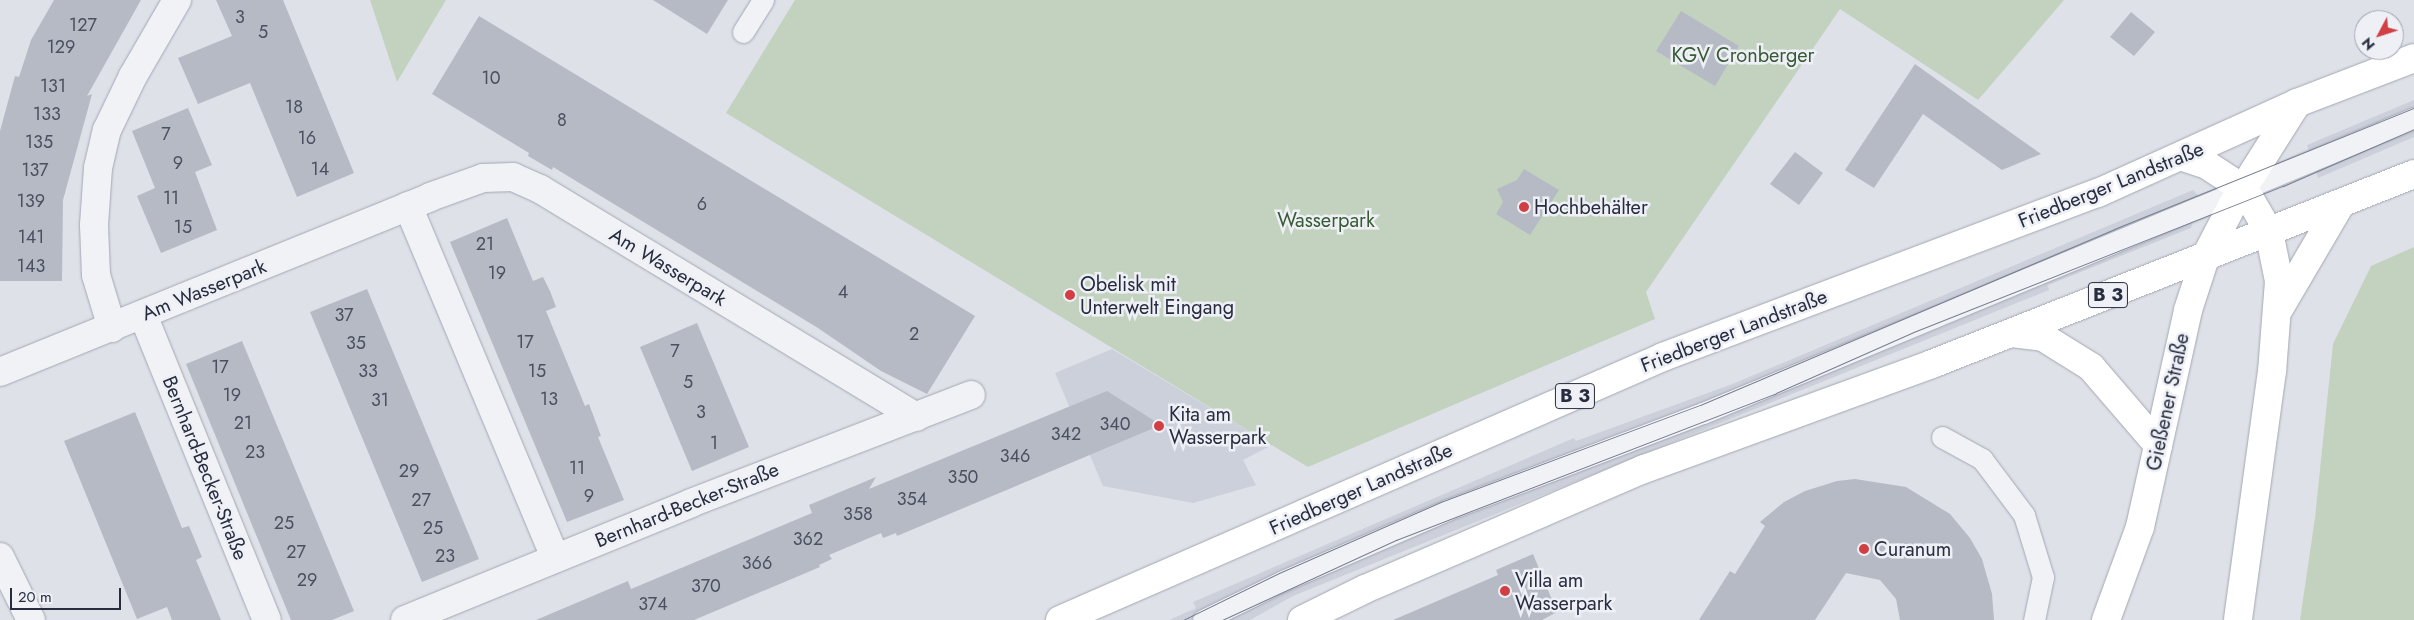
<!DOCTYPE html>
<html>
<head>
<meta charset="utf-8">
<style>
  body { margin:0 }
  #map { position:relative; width:2414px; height:620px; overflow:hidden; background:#dee1e8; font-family:Jost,sans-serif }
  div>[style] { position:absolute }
  .built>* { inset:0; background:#ccd0da }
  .green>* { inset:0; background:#c2d2bf }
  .building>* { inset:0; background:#b5bac5 }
  .roads { filter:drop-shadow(0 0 1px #a3a7b2) drop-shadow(0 0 1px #a3a7b2) }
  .lane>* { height:21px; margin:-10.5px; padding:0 10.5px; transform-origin:10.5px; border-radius:10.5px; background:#f1f2f6 }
  .street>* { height:28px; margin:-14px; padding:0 14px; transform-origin:14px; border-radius:14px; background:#f1f2f6 }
  .secondary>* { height:28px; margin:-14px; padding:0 14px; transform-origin:14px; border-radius:14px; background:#fff }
  .primary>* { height:28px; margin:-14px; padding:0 14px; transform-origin:14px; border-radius:14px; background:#fff }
  .tram>* { height:1px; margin:-0.5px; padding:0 0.5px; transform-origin:0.5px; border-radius:0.5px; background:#777e92 }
  .dots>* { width:14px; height:14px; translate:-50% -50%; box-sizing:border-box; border:2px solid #eef0f6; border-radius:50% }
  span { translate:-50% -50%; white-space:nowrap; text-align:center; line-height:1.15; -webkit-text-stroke:5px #eef0f6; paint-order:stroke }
  .number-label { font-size:18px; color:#4a5060 }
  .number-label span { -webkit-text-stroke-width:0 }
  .shield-label span { padding:1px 4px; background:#eef0f6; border:1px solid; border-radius:4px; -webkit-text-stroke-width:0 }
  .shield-label { font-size:19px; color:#272d3f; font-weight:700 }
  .park-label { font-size:20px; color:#375b34 }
  .street-label { font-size:20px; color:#272d3f }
  .poi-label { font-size:20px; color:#272d3f }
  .left { translate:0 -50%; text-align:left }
  .north { position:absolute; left:2354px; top:10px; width:50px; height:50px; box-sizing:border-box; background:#eef0f6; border:1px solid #9ea2ad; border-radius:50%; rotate:230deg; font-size:14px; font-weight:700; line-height:20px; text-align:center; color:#272d3f }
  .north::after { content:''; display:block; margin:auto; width:18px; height:22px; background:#d13f45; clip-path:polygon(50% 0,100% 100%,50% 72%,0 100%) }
  .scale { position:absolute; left:10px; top:588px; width:111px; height:22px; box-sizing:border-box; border:2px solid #272d3f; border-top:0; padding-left:6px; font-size:15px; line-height:18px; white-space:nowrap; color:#272d3f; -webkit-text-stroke:4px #eef0f6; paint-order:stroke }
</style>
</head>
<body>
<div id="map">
  <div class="built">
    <div style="clip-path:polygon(2414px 100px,2414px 137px,2318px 178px,2307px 145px)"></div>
    <div style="clip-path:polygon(2193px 190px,2201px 198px,2191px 228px,2048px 285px,2049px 290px,1293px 596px,1250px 620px,1169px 620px,1196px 608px,1193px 602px,1574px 438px,1576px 441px,1735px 383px)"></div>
    <div style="clip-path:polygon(1112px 349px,1272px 445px,1243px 460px,1256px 485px,1193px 503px,1103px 486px,1055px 373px)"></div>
  </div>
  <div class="green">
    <div style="clip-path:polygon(370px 0,446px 0,397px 82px)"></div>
    <div style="clip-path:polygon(795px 0,2064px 0,1978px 100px,1840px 9px,1646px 292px,1655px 319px,1308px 467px,726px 113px)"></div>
    <div style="clip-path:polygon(2414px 247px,2414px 620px,2300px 620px,2315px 518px,2333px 344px,2371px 266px)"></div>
  </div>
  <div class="building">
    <div style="clip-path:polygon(54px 0,141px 0,87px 96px,92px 94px,63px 200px,62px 281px,0 281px,0 131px,15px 76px,19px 77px,31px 40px)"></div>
    <div style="clip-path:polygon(216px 0,283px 0,354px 173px,297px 197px,250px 83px,198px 104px,178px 58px,232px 36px)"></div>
    <div style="clip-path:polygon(653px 0,728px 0,707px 34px)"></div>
    <div style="clip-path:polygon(1681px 11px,1739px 46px,1715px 86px,1656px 51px)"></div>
    <div style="clip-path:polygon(2131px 12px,2155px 32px,2134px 56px,2110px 37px)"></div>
    <div style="clip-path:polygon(479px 16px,975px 316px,927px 394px,881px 371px,818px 328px,553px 167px,552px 170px,528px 156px,529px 153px,432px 94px)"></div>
    <div style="clip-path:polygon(1915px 64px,2010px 132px,2041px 154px,2002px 170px,1923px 114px,1874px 188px,1845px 170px)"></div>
    <div style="clip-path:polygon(188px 108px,212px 165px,195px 172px,217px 230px,161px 253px,137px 196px,155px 188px,132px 131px)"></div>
    <div style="clip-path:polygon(1795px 152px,1823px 173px,1799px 205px,1770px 184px)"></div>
    <div style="clip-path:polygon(1524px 169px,1559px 190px,1530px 235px,1496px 214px,1503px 202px,1497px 189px,1517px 180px)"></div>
    <div style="clip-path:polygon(507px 218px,533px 281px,543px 277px,550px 291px,556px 307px,546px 311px,585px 406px,589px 404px,601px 436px,598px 437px,624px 500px,567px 522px,450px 242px)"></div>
    <div style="clip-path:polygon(367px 289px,479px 559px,422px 582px,310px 312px)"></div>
    <div style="clip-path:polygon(697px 323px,749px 447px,692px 471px,640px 347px)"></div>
    <div style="clip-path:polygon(242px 341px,354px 611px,332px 620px,291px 620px,186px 364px)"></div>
    <div style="clip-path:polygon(1107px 391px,1161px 425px,897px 536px,896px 533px,883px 538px,881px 533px,829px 555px,832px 559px,819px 565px,820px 567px,694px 620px,536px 620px,628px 581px,631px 589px,812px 513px,809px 505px,876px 477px,869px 489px)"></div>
    <div style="clip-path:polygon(135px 412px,182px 528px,189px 526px,202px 557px,196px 560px,221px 620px,172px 620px,167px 607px,137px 619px,78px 475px,64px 441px)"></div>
    <div style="clip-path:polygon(1855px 479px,1906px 487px,1950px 514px,1970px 538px,1982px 559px,1992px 594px,1994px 620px,1900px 620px,1896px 599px,1880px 580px,1846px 573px,1815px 620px,1699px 620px,1730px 571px,1735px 574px,1765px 526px,1760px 522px,1784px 502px,1805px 491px,1837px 481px)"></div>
    <div style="clip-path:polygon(1533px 554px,1557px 612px,1542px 620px,1393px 620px,1498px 575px,1496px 570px)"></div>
  </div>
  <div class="roads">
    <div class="lane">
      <div style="left:743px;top:32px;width:38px;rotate:-58deg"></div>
      <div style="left:1942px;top:437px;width:46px;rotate:28.8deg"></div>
      <div style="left:1982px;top:459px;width:70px;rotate:53.1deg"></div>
      <div style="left:2024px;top:515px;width:65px;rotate:73deg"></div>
      <div style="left:2043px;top:577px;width:44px;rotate:101.8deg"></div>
      <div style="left:1203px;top:620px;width:89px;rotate:-26deg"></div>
      <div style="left:1283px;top:581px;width:179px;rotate:-23.4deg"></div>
      <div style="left:1447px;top:510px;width:274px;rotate:-20.8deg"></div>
      <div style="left:1703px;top:413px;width:770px;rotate:-22.53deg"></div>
    </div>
    <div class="street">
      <div style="left:408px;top:206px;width:381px;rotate:67.3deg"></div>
      <div style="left:143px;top:315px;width:329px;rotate:67.9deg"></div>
      <div style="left:112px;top:328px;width:55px;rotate:-106.8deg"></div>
      <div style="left:96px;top:275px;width:50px;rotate:-92.3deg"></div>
      <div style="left:94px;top:225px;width:57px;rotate:-86deg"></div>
      <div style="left:98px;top:168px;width:39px;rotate:-77deg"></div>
      <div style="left:107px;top:130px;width:60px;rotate:-64.3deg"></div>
      <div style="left:133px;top:76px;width:88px;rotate:-59.9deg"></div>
      <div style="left:0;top:372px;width:464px;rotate:-22.1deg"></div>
      <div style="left:430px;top:197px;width:56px;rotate:-19.7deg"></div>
      <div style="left:483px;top:178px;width:30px;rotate:-2deg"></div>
      <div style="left:513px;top:177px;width:30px;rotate:24deg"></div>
      <div style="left:540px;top:189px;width:440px;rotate:31.2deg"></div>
      <div style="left:0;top:557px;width:70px;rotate:63.8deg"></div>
      <div style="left:405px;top:620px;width:309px;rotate:-22.2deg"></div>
      <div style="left:691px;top:503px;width:300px;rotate:-21.1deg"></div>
    </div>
    <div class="secondary">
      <div style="left:2183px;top:157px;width:25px;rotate:18deg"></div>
      <div style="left:2207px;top:165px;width:31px;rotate:33deg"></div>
      <div style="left:2233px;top:182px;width:24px;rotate:45deg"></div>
      <div style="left:2250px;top:199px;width:38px;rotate:60deg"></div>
      <div style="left:2269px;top:232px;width:50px;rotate:78.5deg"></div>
      <div style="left:2279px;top:281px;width:90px;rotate:94.4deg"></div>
      <div style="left:2272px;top:371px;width:251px;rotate:97.8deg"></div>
      <div style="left:2279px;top:309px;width:121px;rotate:-59.6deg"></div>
      <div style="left:2012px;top:333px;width:31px;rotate:7deg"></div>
      <div style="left:2043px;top:337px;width:57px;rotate:32deg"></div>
      <div style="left:2091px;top:367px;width:103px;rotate:49.3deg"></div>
      <div style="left:2106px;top:620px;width:99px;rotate:-69.9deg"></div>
      <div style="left:2140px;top:527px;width:222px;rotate:-77.5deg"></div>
      <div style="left:2188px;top:310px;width:55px;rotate:-71.9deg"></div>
      <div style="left:2205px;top:258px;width:59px;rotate:-62.6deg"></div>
      <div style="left:2232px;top:206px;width:122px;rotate:-57.7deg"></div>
    </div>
    <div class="primary">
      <div style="left:1060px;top:620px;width:658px;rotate:-23.56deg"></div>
      <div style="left:1663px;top:357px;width:465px;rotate:-20.7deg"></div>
      <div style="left:2098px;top:193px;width:218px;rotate:-24.3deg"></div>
      <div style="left:2297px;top:103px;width:125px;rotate:-21deg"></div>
      <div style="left:1302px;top:620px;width:70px;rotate:-26.2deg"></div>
      <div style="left:1365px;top:589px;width:304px;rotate:-23.3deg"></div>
      <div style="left:1644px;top:469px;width:307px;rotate:-20deg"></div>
      <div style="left:1932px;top:364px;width:518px;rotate:-21.51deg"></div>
    </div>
  </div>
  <div class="tram">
    <div style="left:1183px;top:620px;width:107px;rotate:-26.1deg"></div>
    <div style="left:1279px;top:573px;width:179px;rotate:-23.7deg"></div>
    <div style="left:1443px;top:501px;width:274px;rotate:-20.5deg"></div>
    <div style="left:1700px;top:405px;width:450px;rotate:-23deg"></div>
    <div style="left:2114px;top:229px;width:323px;rotate:-22deg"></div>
    <div style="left:1222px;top:620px;width:192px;rotate:-24.7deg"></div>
    <div style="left:1396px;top:540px;width:407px;rotate:-21.1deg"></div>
    <div style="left:1776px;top:393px;width:153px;rotate:-23.9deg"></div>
    <div style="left:1916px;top:331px;width:395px;rotate:-21.6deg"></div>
    <div style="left:2283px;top:186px;width:143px;rotate:-23.5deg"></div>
  </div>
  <div class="dots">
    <div style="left:1524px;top:207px;background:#d13f45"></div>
    <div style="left:1070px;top:295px;background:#d13f45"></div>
    <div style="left:1159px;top:426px;background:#d13f45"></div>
    <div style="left:1864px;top:549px;background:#d13f45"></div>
    <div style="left:1505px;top:591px;background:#d13f45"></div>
  </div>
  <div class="number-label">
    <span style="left:240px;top:17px">3</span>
    <span style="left:83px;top:25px">127</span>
    <span style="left:263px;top:32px">5</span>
    <span style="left:61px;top:47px">129</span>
    <span style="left:491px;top:78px">10</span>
    <span style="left:53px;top:86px">131</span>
    <span style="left:294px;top:107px">18</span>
    <span style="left:47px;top:114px">133</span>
    <span style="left:562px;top:120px">8</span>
    <span style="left:166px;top:134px">7</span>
    <span style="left:307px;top:138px">16</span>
    <span style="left:39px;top:142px">135</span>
    <span style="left:178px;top:163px">9</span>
    <span style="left:320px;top:169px">14</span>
    <span style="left:35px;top:170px">137</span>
    <span style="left:171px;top:198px">11</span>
    <span style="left:31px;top:201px">139</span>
    <span style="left:702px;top:204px">6</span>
    <span style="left:183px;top:227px">15</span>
    <span style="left:31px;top:237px">141</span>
    <span style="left:485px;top:244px">21</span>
    <span style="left:31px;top:266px">143</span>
    <span style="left:497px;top:273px">19</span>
    <span style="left:843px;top:292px">4</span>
    <span style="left:344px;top:315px">37</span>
    <span style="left:914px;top:334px">2</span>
    <span style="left:525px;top:342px">17</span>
    <span style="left:356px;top:343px">35</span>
    <span style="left:675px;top:351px">7</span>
    <span style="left:220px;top:367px">17</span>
    <span style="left:368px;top:371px">33</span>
    <span style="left:537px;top:371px">15</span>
    <span style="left:688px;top:382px">5</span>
    <span style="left:232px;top:395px">19</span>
    <span style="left:549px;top:399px">13</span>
    <span style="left:380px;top:400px">31</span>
    <span style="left:701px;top:412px">3</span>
    <span style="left:243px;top:423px">21</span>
    <span style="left:1115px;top:424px">340</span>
    <span style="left:1066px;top:434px">342</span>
    <span style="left:714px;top:443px">1</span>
    <span style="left:255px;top:452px">23</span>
    <span style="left:1015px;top:456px">346</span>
    <span style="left:577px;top:468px">11</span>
    <span style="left:409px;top:471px">29</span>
    <span style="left:963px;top:477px">350</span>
    <span style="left:589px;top:496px">9</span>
    <span style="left:912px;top:499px">354</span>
    <span style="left:421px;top:500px">27</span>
    <span style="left:858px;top:514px">358</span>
    <span style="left:284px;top:523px">25</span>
    <span style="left:433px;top:528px">25</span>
    <span style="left:808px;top:539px">362</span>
    <span style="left:296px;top:552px">27</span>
    <span style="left:445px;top:556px">23</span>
    <span style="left:757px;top:563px">366</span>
    <span style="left:307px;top:580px">29</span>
    <span style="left:706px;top:586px">370</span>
    <span style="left:653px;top:604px">374</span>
  </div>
  <div class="shield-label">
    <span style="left:2108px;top:295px">B 3</span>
    <span style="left:1575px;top:396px">B 3</span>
  </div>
  <div class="park-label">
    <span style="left:1743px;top:55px">KGV Cronberger</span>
    <span style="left:1326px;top:220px">Wasserpark</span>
  </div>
  <div class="street-label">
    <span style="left:2111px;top:185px;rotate:-22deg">Friedberger Landstraße</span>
    <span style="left:668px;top:267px;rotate:31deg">Am Wasserpark</span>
    <span style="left:204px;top:290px;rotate:-22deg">Am Wasserpark</span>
    <span style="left:1734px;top:331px;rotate:-21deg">Friedberger Landstraße</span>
    <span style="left:2168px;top:402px;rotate:-78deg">Gießener Straße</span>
    <span style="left:205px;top:468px;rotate:68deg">Bernhard-Becker-Straße</span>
    <span style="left:1361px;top:489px;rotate:-24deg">Friedberger Landstraße</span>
    <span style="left:687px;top:505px;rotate:-22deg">Bernhard-Becker-Straße</span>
  </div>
  <div class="poi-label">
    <span class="left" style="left:1534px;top:207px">Hochbehälter</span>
    <span class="left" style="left:1080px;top:296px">Obelisk mit<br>Unterwelt Eingang</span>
    <span class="left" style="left:1169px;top:426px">Kita am<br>Wasserpark</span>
    <span class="left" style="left:1874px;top:549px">Curanum</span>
    <span class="left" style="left:1515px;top:592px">Villa am<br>Wasserpark</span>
  </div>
  <div class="north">N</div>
  <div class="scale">20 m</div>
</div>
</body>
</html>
